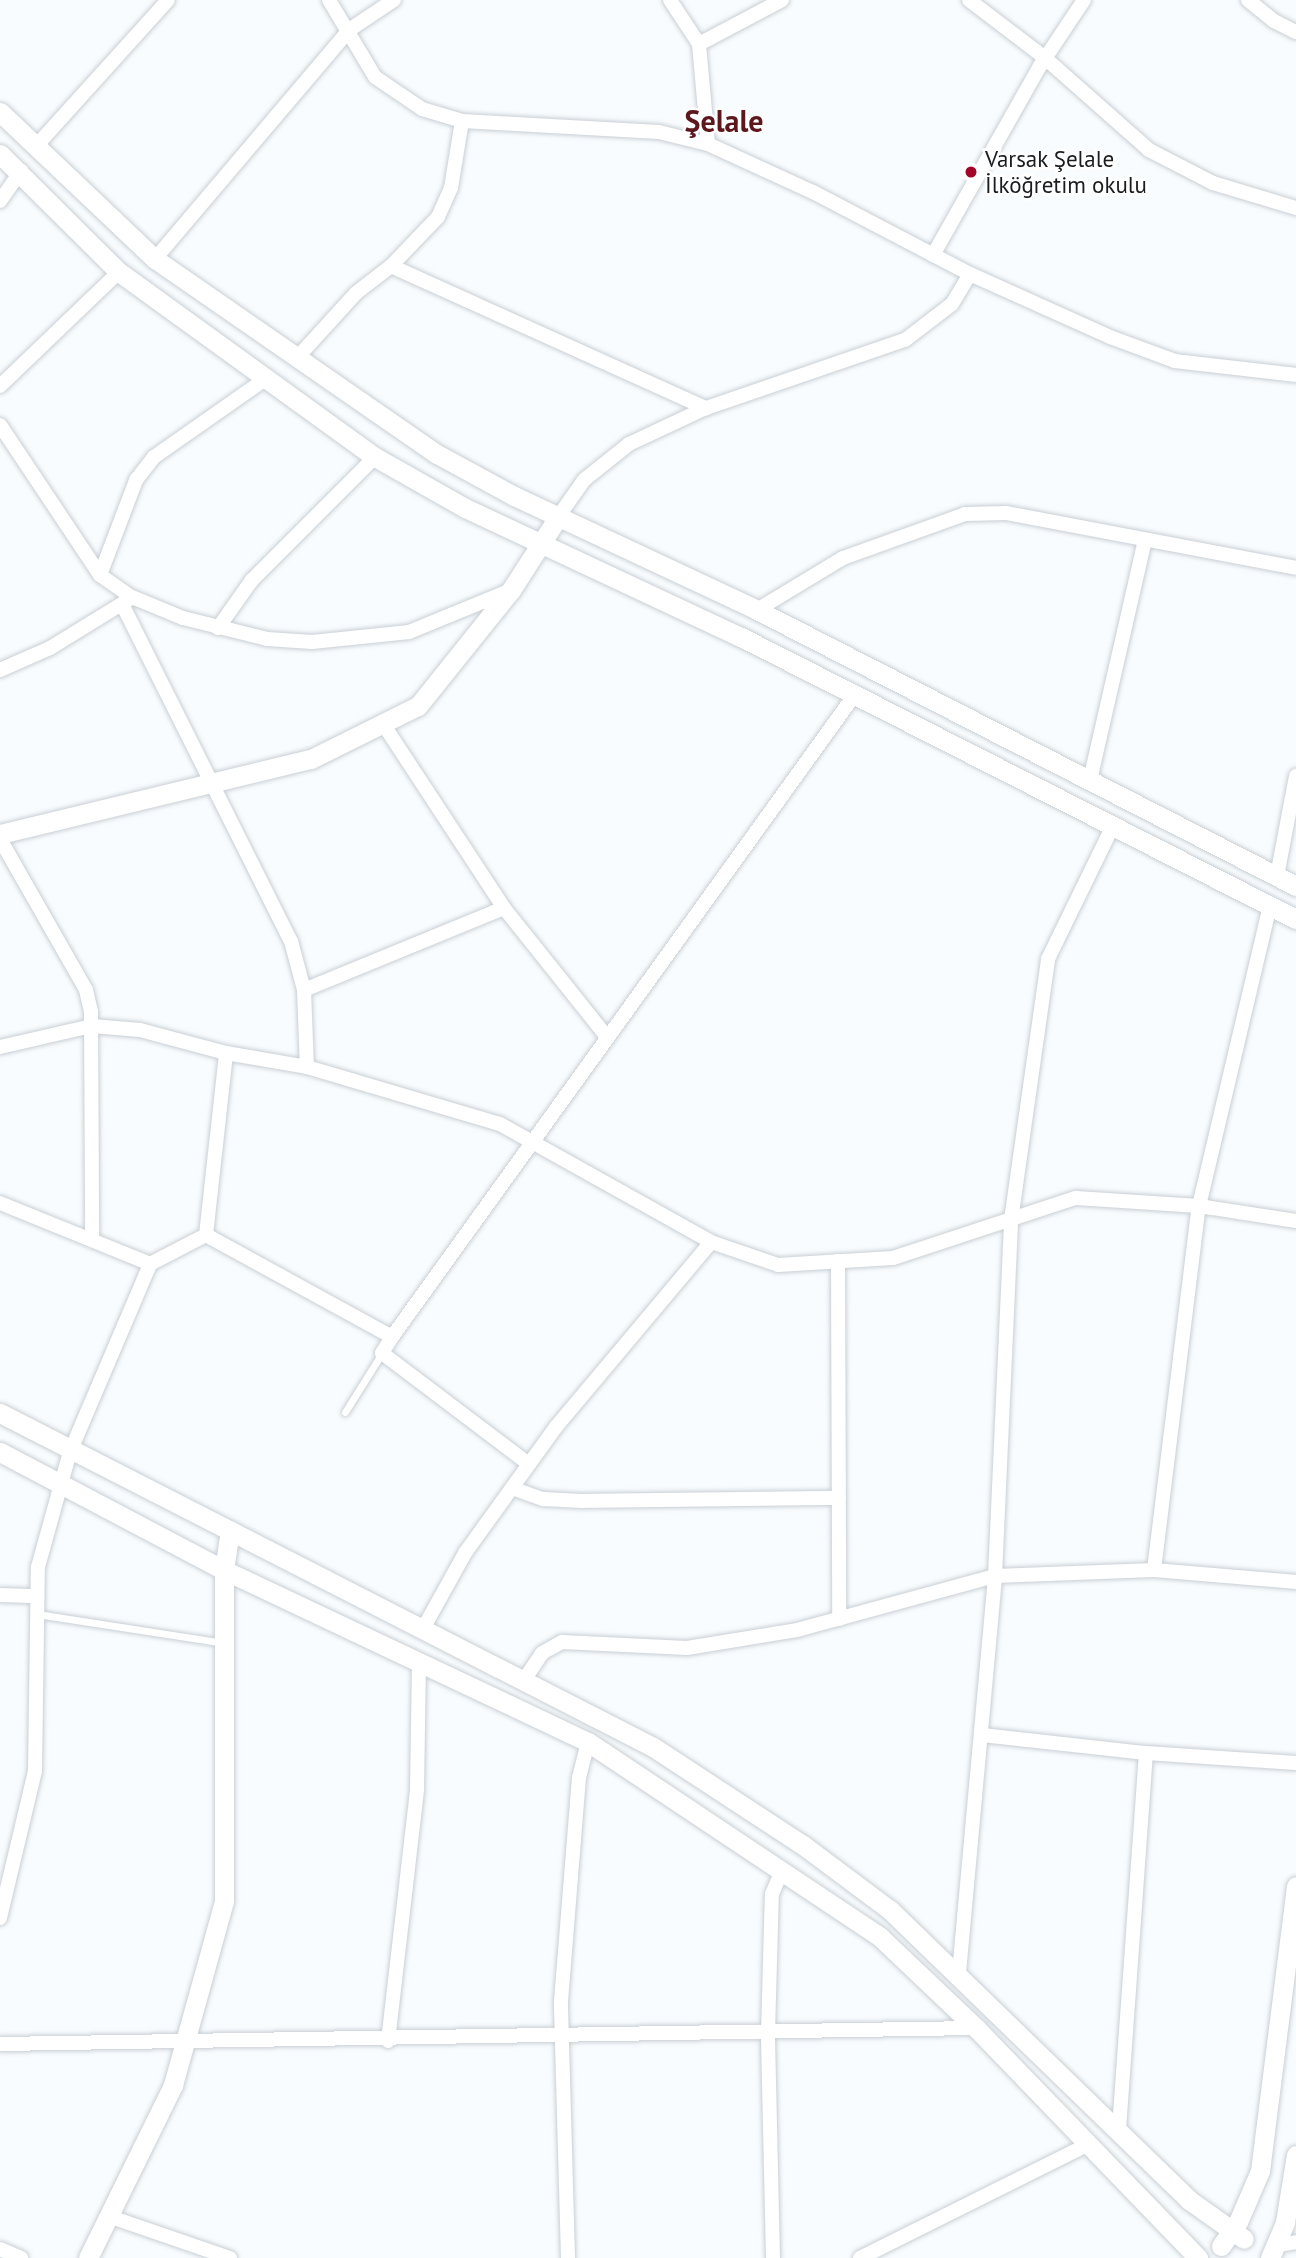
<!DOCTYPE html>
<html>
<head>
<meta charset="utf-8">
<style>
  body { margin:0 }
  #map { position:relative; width:1296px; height:2258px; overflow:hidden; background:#f9fcfe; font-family:"PT Sans",sans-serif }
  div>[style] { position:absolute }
  .roads { filter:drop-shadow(0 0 2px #c9cfd5) drop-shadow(0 0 2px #c9cfd5) }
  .lane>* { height:7px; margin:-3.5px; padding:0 3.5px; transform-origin:3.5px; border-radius:3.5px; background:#fff }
  .street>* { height:14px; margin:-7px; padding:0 7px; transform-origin:7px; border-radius:7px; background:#fff }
  .secondary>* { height:19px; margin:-9.5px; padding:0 9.5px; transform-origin:9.5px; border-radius:9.5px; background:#fff }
  .dots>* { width:19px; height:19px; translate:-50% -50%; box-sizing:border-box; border:4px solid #fff; border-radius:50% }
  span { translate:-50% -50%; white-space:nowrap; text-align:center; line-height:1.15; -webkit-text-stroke:5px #fff; paint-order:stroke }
  .poi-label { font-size:23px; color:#1a1c1e }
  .left { translate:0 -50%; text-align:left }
  .district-label { font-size:30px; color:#5d181e; font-weight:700 }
</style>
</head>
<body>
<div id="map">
  <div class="roads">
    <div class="lane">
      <div style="left:345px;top:1412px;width:70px;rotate:-57.9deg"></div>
      <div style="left:37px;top:1614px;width:189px;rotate:8.8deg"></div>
    </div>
    <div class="street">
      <div style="left:329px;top:0;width:90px;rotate:59.1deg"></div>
      <div style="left:375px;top:77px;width:57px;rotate:34.2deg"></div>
      <div style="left:422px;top:109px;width:42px;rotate:16.7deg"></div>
      <div style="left:462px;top:121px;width:197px;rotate:3.2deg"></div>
      <div style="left:659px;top:132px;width:50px;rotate:13.8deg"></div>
      <div style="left:708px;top:144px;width:115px;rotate:24.6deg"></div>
      <div style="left:813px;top:192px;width:177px;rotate:27.6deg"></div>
      <div style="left:970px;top:274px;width:154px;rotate:24.2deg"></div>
      <div style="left:1110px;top:337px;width:69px;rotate:20.3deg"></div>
      <div style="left:1175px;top:361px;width:122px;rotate:6.6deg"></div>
      <div style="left:670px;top:0;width:53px;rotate:56.6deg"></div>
      <div style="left:699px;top:44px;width:100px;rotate:84.9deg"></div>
      <div style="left:969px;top:0;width:96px;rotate:37.3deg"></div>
      <div style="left:1045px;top:58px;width:139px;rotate:41.5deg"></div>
      <div style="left:1149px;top:150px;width:72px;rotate:27.3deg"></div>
      <div style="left:1213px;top:183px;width:87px;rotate:16.8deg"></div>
      <div style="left:1248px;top:0;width:33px;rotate:39deg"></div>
      <div style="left:1274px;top:21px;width:25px;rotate:27deg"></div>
      <div style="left:699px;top:44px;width:94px;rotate:-27.9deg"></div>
      <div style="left:37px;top:145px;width:195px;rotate:-47.9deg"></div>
      <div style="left:0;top:201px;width:37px;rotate:-55deg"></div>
      <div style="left:933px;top:255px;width:217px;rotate:-60.5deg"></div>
      <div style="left:1040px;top:66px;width:79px;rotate:-56.3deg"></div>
      <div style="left:155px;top:259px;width:300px;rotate:-49.7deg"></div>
      <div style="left:349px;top:30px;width:54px;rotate:-33.7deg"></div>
      <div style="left:391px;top:266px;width:346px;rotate:24.3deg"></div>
      <div style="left:296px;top:359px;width:89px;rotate:-47.7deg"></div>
      <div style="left:356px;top:293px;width:44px;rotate:-37.6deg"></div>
      <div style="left:391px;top:266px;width:68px;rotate:-46.2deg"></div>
      <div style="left:438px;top:217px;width:32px;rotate:-66deg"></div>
      <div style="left:451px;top:188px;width:68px;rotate:-80.7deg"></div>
      <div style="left:0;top:386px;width:165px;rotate:-43.8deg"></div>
      <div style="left:0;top:425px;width:180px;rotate:56.3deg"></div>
      <div style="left:100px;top:575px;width:39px;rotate:35deg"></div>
      <div style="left:132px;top:597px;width:55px;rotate:22.4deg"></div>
      <div style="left:183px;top:618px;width:87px;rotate:14deg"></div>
      <div style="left:267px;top:639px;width:45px;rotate:3.8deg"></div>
      <div style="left:312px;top:642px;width:98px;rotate:-5.9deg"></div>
      <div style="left:409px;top:632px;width:108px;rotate:-22.3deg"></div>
      <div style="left:558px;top:517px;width:45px;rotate:-54.9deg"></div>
      <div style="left:584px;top:480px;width:58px;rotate:-38.7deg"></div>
      <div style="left:629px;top:444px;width:85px;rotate:-25.1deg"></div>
      <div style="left:706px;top:408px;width:210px;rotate:-18.9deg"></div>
      <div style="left:905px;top:340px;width:59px;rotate:-37.5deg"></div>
      <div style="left:952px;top:304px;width:35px;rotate:-59deg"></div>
      <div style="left:100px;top:575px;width:102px;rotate:-69.2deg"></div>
      <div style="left:136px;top:480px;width:29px;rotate:-52deg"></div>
      <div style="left:154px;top:457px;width:138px;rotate:-35deg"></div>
      <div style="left:123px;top:606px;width:375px;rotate:63.4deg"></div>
      <div style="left:291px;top:941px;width:51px;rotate:75.1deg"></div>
      <div style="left:304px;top:990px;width:77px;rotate:87.8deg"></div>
      <div style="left:757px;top:610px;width:100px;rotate:-31.2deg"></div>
      <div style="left:843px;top:558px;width:130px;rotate:-19.8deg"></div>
      <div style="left:965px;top:514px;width:41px;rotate:-1.4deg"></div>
      <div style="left:1006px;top:513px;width:295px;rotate:10.7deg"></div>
      <div style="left:218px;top:628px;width:59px;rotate:-54.7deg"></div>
      <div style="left:252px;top:580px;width:174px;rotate:-45deg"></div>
      <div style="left:0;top:670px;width:55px;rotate:-23.7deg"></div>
      <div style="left:50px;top:648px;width:92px;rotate:-31.6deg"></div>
      <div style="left:1090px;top:780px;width:246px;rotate:-77.1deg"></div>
      <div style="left:0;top:839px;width:174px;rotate:60.3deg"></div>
      <div style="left:86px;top:990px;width:23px;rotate:77deg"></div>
      <div style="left:91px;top:1012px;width:228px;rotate:89.7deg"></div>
      <div style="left:1277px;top:876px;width:102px;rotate:-79.2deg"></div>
      <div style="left:504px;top:908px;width:164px;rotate:51.4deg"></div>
      <div style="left:304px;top:990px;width:216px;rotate:-22.3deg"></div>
      <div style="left:504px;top:908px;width:220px;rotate:-123.3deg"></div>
      <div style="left:0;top:1047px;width:94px;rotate:-12.9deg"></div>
      <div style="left:92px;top:1026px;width:48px;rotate:4.8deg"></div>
      <div style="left:140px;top:1030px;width:89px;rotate:15deg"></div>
      <div style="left:226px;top:1053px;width:82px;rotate:9.8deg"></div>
      <div style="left:307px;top:1067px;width:201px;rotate:16.5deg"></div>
      <div style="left:500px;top:1124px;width:242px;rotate:29.2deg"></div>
      <div style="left:711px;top:1242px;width:71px;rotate:18.9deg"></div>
      <div style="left:778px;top:1265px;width:115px;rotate:-3.5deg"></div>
      <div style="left:893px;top:1258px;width:193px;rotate:-18.2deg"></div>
      <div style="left:1076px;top:1198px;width:123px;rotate:3.7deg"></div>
      <div style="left:1199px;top:1206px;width:98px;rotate:8.8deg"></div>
      <div style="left:0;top:1203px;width:162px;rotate:22.1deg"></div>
      <div style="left:206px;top:1235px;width:183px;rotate:-83.7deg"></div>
      <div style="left:838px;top:1261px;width:358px;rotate:89.8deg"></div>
      <div style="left:392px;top:1337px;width:19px;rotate:122deg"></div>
      <div style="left:382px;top:1353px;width:184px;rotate:37.1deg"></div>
      <div style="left:512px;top:1488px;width:33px;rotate:20deg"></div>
      <div style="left:543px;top:1499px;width:39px;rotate:3deg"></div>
      <div style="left:582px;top:1501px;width:257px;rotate:-0.7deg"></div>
      <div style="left:1154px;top:1570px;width:367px;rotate:-83deg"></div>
      <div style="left:1199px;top:1206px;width:309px;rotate:-76.7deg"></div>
      <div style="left:0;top:1595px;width:37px;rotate:2deg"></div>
      <div style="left:424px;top:1627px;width:85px;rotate:-61deg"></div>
      <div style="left:465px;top:1553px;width:155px;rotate:-54.2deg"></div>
      <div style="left:556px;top:1427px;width:241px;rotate:-50deg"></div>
      <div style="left:524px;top:1680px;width:32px;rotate:-56deg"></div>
      <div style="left:542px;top:1653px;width:23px;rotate:-29deg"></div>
      <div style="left:562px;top:1642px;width:125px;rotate:2.7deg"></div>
      <div style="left:687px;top:1648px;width:111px;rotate:-9.3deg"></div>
      <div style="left:797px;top:1630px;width:205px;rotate:-15.3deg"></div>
      <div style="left:995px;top:1576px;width:159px;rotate:-2.2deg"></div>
      <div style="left:1154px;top:1570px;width:143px;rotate:4.8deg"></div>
      <div style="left:982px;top:1735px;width:165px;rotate:6.3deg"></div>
      <div style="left:1146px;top:1753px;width:150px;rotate:3.8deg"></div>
      <div style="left:0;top:1918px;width:151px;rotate:-76.6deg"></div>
      <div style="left:35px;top:1771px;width:204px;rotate:-89.2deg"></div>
      <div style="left:38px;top:1567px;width:119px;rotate:-74.5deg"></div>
      <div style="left:70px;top:1452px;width:204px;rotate:-66.9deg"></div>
      <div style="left:150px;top:1264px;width:63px;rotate:-27.4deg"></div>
      <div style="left:206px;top:1235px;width:212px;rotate:28.7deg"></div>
      <div style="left:392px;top:1337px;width:794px;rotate:-54.23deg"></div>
      <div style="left:959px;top:1973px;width:399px;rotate:-84.8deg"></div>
      <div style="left:995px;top:1576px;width:356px;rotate:-87.4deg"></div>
      <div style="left:1011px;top:1220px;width:264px;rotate:-81.9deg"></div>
      <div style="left:1048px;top:959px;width:148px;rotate:-64deg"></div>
      <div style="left:388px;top:2041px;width:254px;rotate:-83.4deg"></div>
      <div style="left:417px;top:1789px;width:126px;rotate:-89.1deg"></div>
      <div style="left:0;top:2044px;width:976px;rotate:-0.94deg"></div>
      <div style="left:1119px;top:2129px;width:377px;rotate:-85.9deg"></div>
      <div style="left:108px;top:2216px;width:129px;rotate:19deg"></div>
      <div style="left:1278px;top:2245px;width:18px;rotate:-9deg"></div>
      <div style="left:0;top:2249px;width:23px;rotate:23deg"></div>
      <div style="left:568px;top:2258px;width:257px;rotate:-91.6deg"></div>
      <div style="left:561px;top:2001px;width:224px;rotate:-85.4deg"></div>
      <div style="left:579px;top:1778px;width:37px;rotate:-76deg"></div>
      <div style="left:773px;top:2258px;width:225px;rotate:-91.3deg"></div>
      <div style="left:768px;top:2033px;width:139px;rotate:-88.4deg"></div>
      <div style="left:772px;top:1894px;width:25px;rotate:-67deg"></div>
      <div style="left:860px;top:2258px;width:256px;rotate:-26.5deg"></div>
    </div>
    <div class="secondary">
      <div style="left:0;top:112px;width:214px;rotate:43.5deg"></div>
      <div style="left:155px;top:259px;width:343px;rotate:34.7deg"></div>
      <div style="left:437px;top:454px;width:88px;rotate:28.6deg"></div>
      <div style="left:514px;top:496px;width:268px;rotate:25.1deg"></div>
      <div style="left:757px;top:610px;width:606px;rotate:27.12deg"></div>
      <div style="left:0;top:154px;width:168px;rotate:44.8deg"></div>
      <div style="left:119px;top:272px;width:316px;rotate:35.9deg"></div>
      <div style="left:375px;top:457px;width:103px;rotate:29.5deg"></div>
      <div style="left:465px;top:508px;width:305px;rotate:25.1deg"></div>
      <div style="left:741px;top:637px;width:623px;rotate:26.94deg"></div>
      <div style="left:0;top:834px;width:320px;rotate:-13.6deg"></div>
      <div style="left:311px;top:759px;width:119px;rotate:-26.4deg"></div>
      <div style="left:418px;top:706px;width:149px;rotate:-51.3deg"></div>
      <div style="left:511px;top:590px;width:87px;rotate:-57.2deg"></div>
      <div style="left:0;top:1413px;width:733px;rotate:27.09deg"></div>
      <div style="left:653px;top:1747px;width:179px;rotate:33.2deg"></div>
      <div style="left:803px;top:1845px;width:109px;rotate:36.8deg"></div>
      <div style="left:890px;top:1910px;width:417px;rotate:44.1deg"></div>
      <div style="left:1189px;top:2200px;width:67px;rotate:35.3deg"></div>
      <div style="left:0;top:1452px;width:253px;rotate:27.8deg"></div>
      <div style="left:224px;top:1570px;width:403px;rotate:25.3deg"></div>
      <div style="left:588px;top:1742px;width:351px;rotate:33.7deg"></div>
      <div style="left:880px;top:1937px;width:132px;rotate:43.5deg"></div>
      <div style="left:976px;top:2028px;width:320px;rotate:46deg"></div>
      <div style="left:1221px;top:2246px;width:29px;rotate:-55deg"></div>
      <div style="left:1238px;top:2222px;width:56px;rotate:-66.7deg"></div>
      <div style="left:1260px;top:2171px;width:287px;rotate:-82.8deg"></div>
      <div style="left:88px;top:2258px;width:193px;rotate:-63.8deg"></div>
      <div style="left:173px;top:2085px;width:191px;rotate:-74.5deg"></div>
      <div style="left:224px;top:1901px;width:331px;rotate:-90deg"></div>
      <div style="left:224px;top:1570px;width:40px;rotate:-81.5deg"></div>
      <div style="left:1270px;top:2258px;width:39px;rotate:-67deg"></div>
      <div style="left:1285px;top:2222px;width:68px;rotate:-80.7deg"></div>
    </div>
  </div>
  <div class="dots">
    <div style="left:971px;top:172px;background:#a30529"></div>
  </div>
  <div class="poi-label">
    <span class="left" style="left:985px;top:172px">Varsak Şelale<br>İlköğretim okulu</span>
  </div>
  <div class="district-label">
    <span style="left:724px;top:121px">Şelale</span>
  </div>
</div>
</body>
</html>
